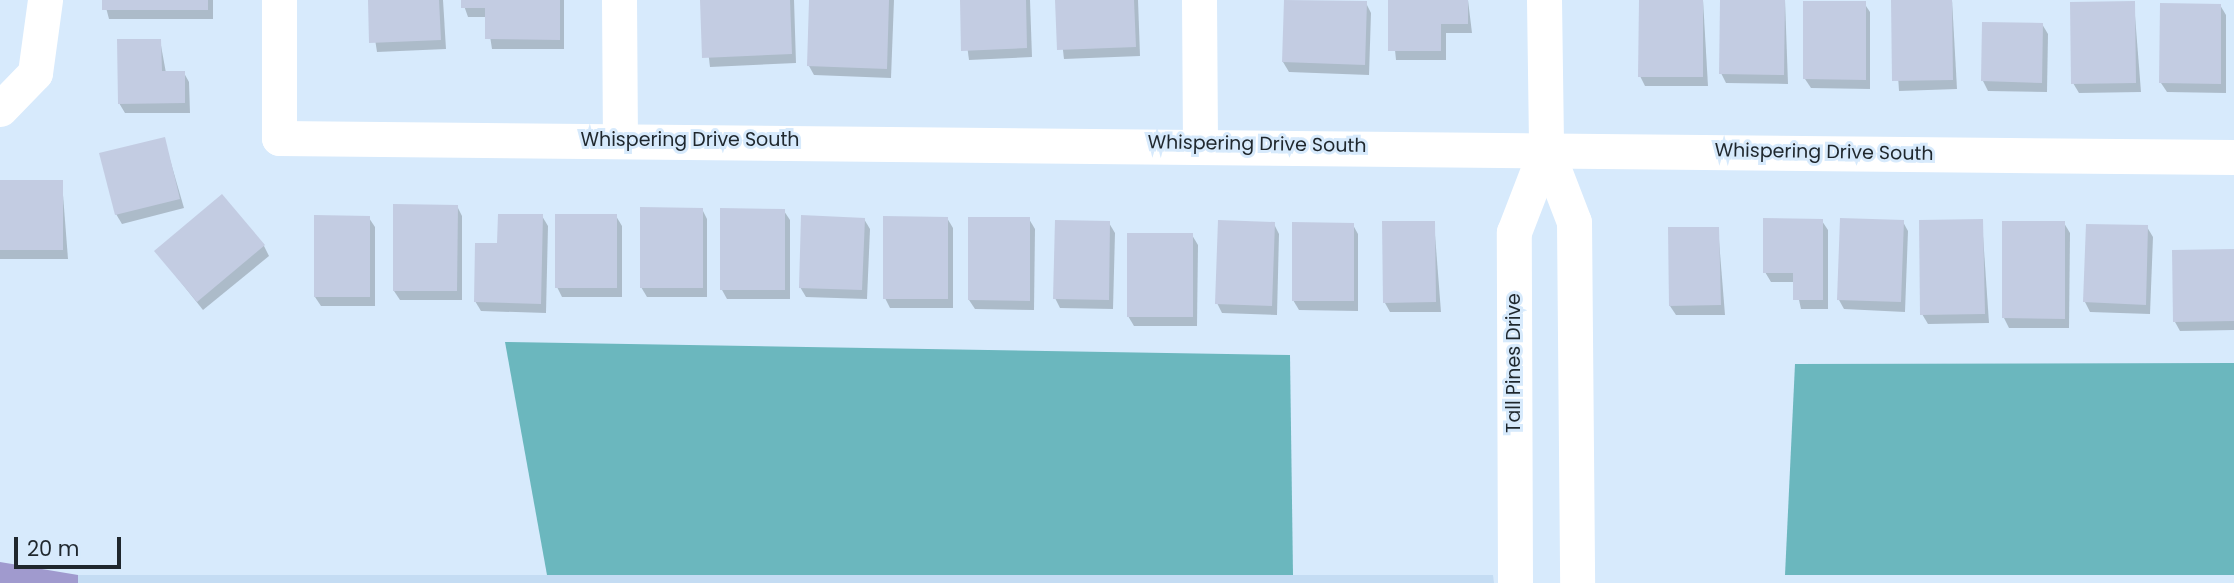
<!DOCTYPE html>
<html>
<head>
<meta charset="utf-8">
<style>
  body { margin:0 }
  #map { position:relative; width:2234px; height:583px; overflow:hidden; background:#d7eafc; font-family:Poppins,sans-serif }
  div>[style] { position:absolute }
  .built>* { inset:0; background:#c4dcf3 }
  .forest>* { inset:0; background:#a09ace }
  .water>* { inset:0; background:#6bb7be }
  .shadow>* { inset:0; background:#0003 }
  .building>* { inset:0; background:#c3cce2 }
  .street>* { height:35px; margin:-17.5px; padding:0 17.5px; transform-origin:17.5px; border-radius:17.5px; background:#fff }
  span { translate:-50% -50%; white-space:nowrap; text-align:center; line-height:1.15; -webkit-text-stroke:6px #d7eafc; paint-order:stroke }
  .street-label { font-size:19px; color:#1f272d }
  .scale { position:absolute; left:14px; top:537px; width:107px; height:32px; box-sizing:border-box; border:4px solid #1f272d; border-top:0; padding-left:9px; font-size:21px; line-height:24px; white-space:nowrap; color:#1f272d; -webkit-text-stroke:5px #d7eafc; paint-order:stroke }
</style>
</head>
<body>
<div id="map">
  <div class="built">
    <div style="clip-path:polygon(78px 575px,1493px 575px,1494px 583px,78px 583px)"></div>
  </div>
  <div class="forest">
    <div style="clip-path:polygon(0 562px,78px 575px,78px 583px,0 583px)"></div>
  </div>
  <div class="water">
    <div style="clip-path:polygon(505px 342px,1290px 355px,1293px 575px,547px 575px)"></div>
    <div style="clip-path:polygon(2234px 363px,2234px 575px,1785px 575px,1795px 364px)"></div>
  </div>
  <div class="shadow">
    <div style="clip-path:polygon(104px 0,213px 0,213px 19px,109px 19px)"></div>
    <div style="clip-path:polygon(369px 0,443px 0,446px 49px,377px 52px)"></div>
    <div style="clip-path:polygon(462px 0,564px 0,564px 49px,492px 49px,487px 17px,468px 17px)"></div>
    <div style="clip-path:polygon(702px 0,794px 0,796px 63px,710px 67px)"></div>
    <div style="clip-path:polygon(811px 0,894px 0,891px 78px,814px 75px,809px 66px)"></div>
    <div style="clip-path:polygon(961px 0,1030px 0,1032px 57px,969px 60px)"></div>
    <div style="clip-path:polygon(1057px 0,1138px 0,1140px 56px,1064px 59px)"></div>
    <div style="clip-path:polygon(1390px 0,1468px 0,1472px 33px,1446px 33px,1446px 60px,1396px 60px)"></div>
    <div style="clip-path:polygon(1640px 0,1703px 0,1708px 86px,1645px 86px,1640px 76px)"></div>
    <div style="clip-path:polygon(1722px 0,1785px 0,1788px 84px,1726px 83px,1721px 73px)"></div>
    <div style="clip-path:polygon(1893px 0,1952px 0,1957px 89px,1899px 91px)"></div>
    <div style="clip-path:polygon(1366px 3px,1371px 13px,1369px 75px,1289px 72px,1283px 62px)"></div>
    <div style="clip-path:polygon(1864px 3px,1870px 12px,1870px 89px,1811px 88px,1805px 79px)"></div>
    <div style="clip-path:polygon(2134px 3px,2141px 92px,2079px 93px,2073px 83px)"></div>
    <div style="clip-path:polygon(2220px 5px,2226px 15px,2226px 93px,2167px 92px,2161px 83px)"></div>
    <div style="clip-path:polygon(2042px 24px,2048px 34px,2047px 92px,1988px 91px,1983px 81px)"></div>
    <div style="clip-path:polygon(160px 40px,166px 73px,184px 73px,189px 82px,190px 113px,125px 113px,119px 103px)"></div>
    <div style="clip-path:polygon(164px 139px,184px 208px,122px 224px,116px 214px)"></div>
    <div style="clip-path:polygon(0 182px,62px 182px,68px 259px,0 259px)"></div>
    <div style="clip-path:polygon(457px 206px,462px 216px,462px 300px,400px 300px,394px 291px)"></div>
    <div style="clip-path:polygon(702px 209px,707px 219px,707px 297px,647px 297px,641px 287px)"></div>
    <div style="clip-path:polygon(784px 211px,790px 220px,790px 299px,727px 299px,722px 290px)"></div>
    <div style="clip-path:polygon(542px 216px,548px 226px,546px 313px,481px 311px,475px 301px,499px 245px)"></div>
    <div style="clip-path:polygon(616px 216px,622px 226px,622px 297px,562px 297px,557px 287px)"></div>
    <div style="clip-path:polygon(369px 218px,375px 227px,375px 306px,321px 306px,315px 297px)"></div>
    <div style="clip-path:polygon(947px 218px,953px 228px,953px 308px,890px 308px,885px 298px)"></div>
    <div style="clip-path:polygon(864px 219px,870px 229px,867px 299px,806px 297px,800px 287px)"></div>
    <div style="clip-path:polygon(1029px 219px,1035px 229px,1034px 310px,975px 309px,969px 300px)"></div>
    <div style="clip-path:polygon(1822px 221px,1828px 230px,1828px 309px,1801px 309px,1795px 282px,1771px 282px,1765px 272px)"></div>
    <div style="clip-path:polygon(1982px 221px,1989px 323px,1928px 324px,1922px 314px)"></div>
    <div style="clip-path:polygon(1434px 222px,1441px 312px,1390px 312px,1385px 303px)"></div>
    <div style="clip-path:polygon(1903px 222px,1908px 231px,1905px 312px,1844px 309px,1839px 300px)"></div>
    <div style="clip-path:polygon(1109px 223px,1115px 233px,1113px 309px,1060px 308px,1055px 298px)"></div>
    <div style="clip-path:polygon(2064px 223px,2070px 233px,2069px 328px,2009px 328px,2004px 318px)"></div>
    <div style="clip-path:polygon(1274px 224px,1279px 234px,1277px 315px,1222px 313px,1217px 303px)"></div>
    <div style="clip-path:polygon(1353px 225px,1358px 234px,1358px 311px,1299px 310px,1293px 300px)"></div>
    <div style="clip-path:polygon(2147px 227px,2153px 237px,2150px 314px,2090px 312px,2085px 302px)"></div>
    <div style="clip-path:polygon(1718px 228px,1725px 315px,1676px 315px,1670px 306px)"></div>
    <div style="clip-path:polygon(1192px 235px,1198px 245px,1197px 326px,1134px 326px,1128px 316px)"></div>
    <div style="clip-path:polygon(264px 246px,269px 256px,203px 310px,156px 251px)"></div>
    <div style="clip-path:polygon(2234px 251px,2234px 330px,2180px 331px,2175px 322px)"></div>
  </div>
  <div class="building">
    <div style="clip-path:polygon(102px 0,208px 0,208px 10px,102px 10px)"></div>
    <div style="clip-path:polygon(368px 0,439px 0,441px 40px,369px 43px)"></div>
    <div style="clip-path:polygon(461px 0,560px 0,560px 40px,485px 39px,485px 8px,461px 8px)"></div>
    <div style="clip-path:polygon(700px 0,790px 0,792px 54px,702px 58px)"></div>
    <div style="clip-path:polygon(809px 0,889px 0,887px 69px,807px 66px)"></div>
    <div style="clip-path:polygon(960px 0,1026px 0,1027px 48px,961px 51px)"></div>
    <div style="clip-path:polygon(1055px 0,1134px 0,1136px 47px,1057px 50px)"></div>
    <div style="clip-path:polygon(1284px 0,1367px 1px,1365px 65px,1282px 62px)"></div>
    <div style="clip-path:polygon(1388px 0,1468px 0,1468px 24px,1441px 24px,1441px 51px,1388px 51px)"></div>
    <div style="clip-path:polygon(1639px 0,1703px 0,1703px 77px,1638px 77px)"></div>
    <div style="clip-path:polygon(1720px 0,1785px 0,1784px 75px,1719px 74px)"></div>
    <div style="clip-path:polygon(1891px 0,1952px 0,1953px 80px,1892px 81px)"></div>
    <div style="clip-path:polygon(1803px 1px,1866px 1px,1866px 80px,1803px 79px)"></div>
    <div style="clip-path:polygon(2135px 1px,2136px 83px,2071px 84px,2070px 2px)"></div>
    <div style="clip-path:polygon(2160px 3px,2221px 4px,2221px 84px,2159px 83px)"></div>
    <div style="clip-path:polygon(1982px 22px,2043px 23px,2042px 83px,1981px 81px)"></div>
    <div style="clip-path:polygon(117px 39px,161px 39px,162px 71px,185px 71px,185px 103px,118px 104px)"></div>
    <div style="clip-path:polygon(165px 137px,180px 199px,115px 215px,99px 153px)"></div>
    <div style="clip-path:polygon(0 180px,63px 180px,63px 250px,0 250px)"></div>
    <div style="clip-path:polygon(222px 194px,265px 245px,197px 302px,154px 251px)"></div>
    <div style="clip-path:polygon(393px 204px,458px 205px,457px 291px,393px 291px)"></div>
    <div style="clip-path:polygon(640px 207px,703px 208px,703px 288px,640px 288px)"></div>
    <div style="clip-path:polygon(720px 208px,785px 209px,785px 290px,720px 290px)"></div>
    <div style="clip-path:polygon(498px 214px,543px 214px,541px 304px,474px 302px,475px 243px,497px 243px)"></div>
    <div style="clip-path:polygon(555px 214px,617px 214px,617px 288px,555px 288px)"></div>
    <div style="clip-path:polygon(314px 215px,370px 216px,370px 297px,314px 297px)"></div>
    <div style="clip-path:polygon(801px 215px,865px 218px,862px 290px,799px 288px)"></div>
    <div style="clip-path:polygon(883px 216px,948px 217px,948px 299px,883px 299px)"></div>
    <div style="clip-path:polygon(968px 217px,1030px 217px,1030px 301px,968px 300px)"></div>
    <div style="clip-path:polygon(1763px 218px,1823px 219px,1823px 300px,1793px 300px,1793px 273px,1763px 273px)"></div>
    <div style="clip-path:polygon(1840px 218px,1904px 220px,1901px 302px,1837px 300px)"></div>
    <div style="clip-path:polygon(1983px 219px,1985px 314px,1920px 315px,1919px 220px)"></div>
    <div style="clip-path:polygon(1055px 220px,1110px 221px,1109px 300px,1053px 299px)"></div>
    <div style="clip-path:polygon(1218px 220px,1275px 222px,1272px 306px,1215px 304px)"></div>
    <div style="clip-path:polygon(1382px 221px,1435px 221px,1436px 302px,1383px 303px)"></div>
    <div style="clip-path:polygon(2002px 221px,2065px 221px,2065px 319px,2002px 318px)"></div>
    <div style="clip-path:polygon(1292px 222px,1354px 223px,1354px 301px,1292px 301px)"></div>
    <div style="clip-path:polygon(2086px 224px,2148px 225px,2146px 305px,2083px 302px)"></div>
    <div style="clip-path:polygon(1668px 227px,1719px 227px,1721px 305px,1669px 306px)"></div>
    <div style="clip-path:polygon(1127px 233px,1193px 233px,1193px 317px,1127px 317px)"></div>
    <div style="clip-path:polygon(2234px 249px,2234px 321px,2173px 322px,2172px 250px)"></div>
  </div>
  <div class="street">
    <div style="left:279px;top:0;width:138px;rotate:90deg"></div>
    <div style="left:279px;top:138px;width:1955px;rotate:0.56deg"></div>
    <div style="left:619px;top:0;width:140px;rotate:89.6deg"></div>
    <div style="left:1199px;top:0;width:143px;rotate:89.6deg"></div>
    <div style="left:1544px;top:0;width:149px;rotate:89.2deg"></div>
    <div style="left:1546px;top:149px;width:78px;rotate:69deg"></div>
    <div style="left:1574px;top:222px;width:361px;rotate:89.5deg"></div>
    <div style="left:0;top:109px;width:50px;rotate:-45.8deg"></div>
    <div style="left:35px;top:73px;width:74px;rotate:-82.2deg"></div>
    <div style="left:1515px;top:583px;width:351px;rotate:-90.2deg"></div>
    <div style="left:1514px;top:232px;width:89px;rotate:-68.9deg"></div>
  </div>
  <div class="street-label">
    <span style="left:690px;top:140px">Whispering Drive South</span>
    <span style="left:1257px;top:144px;rotate:1deg">Whispering Drive South</span>
    <span style="left:1824px;top:152px;rotate:1deg">Whispering Drive South</span>
    <span style="left:1514px;top:363px;rotate:-90deg">Tall Pines Drive</span>
  </div>
  <div class="scale">20 m</div>
</div>
</body>
</html>
